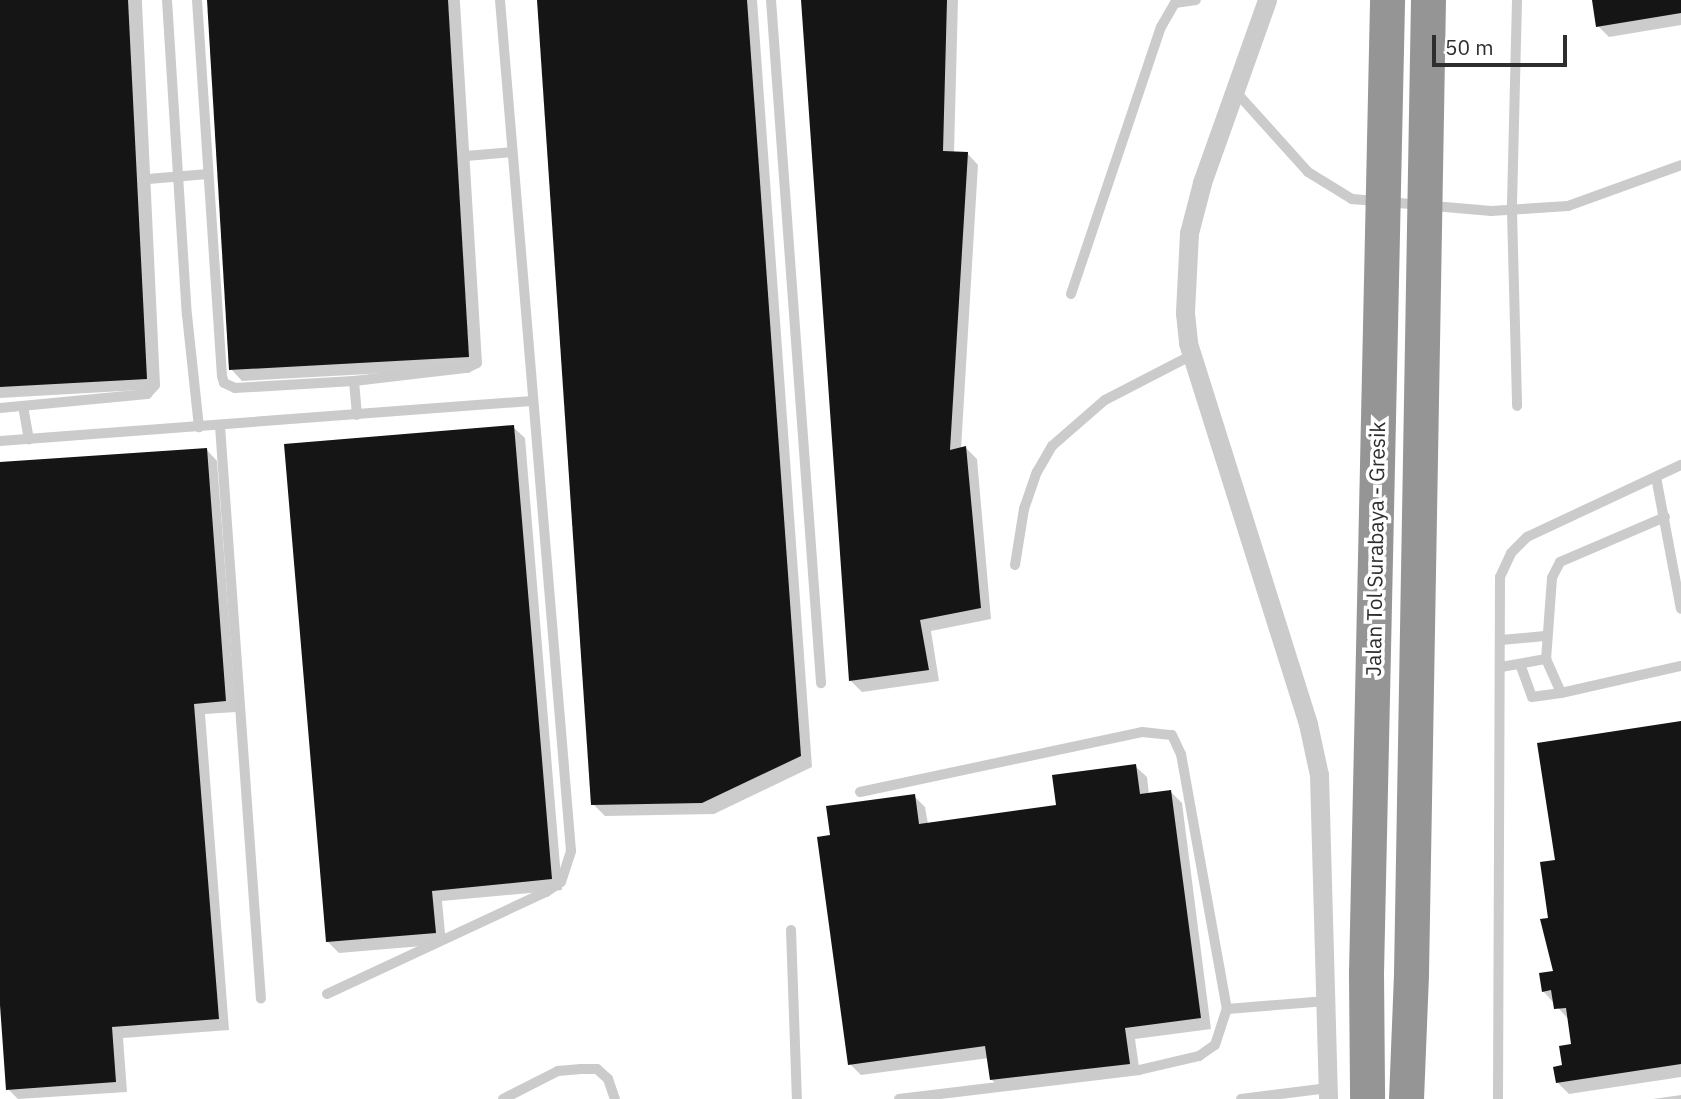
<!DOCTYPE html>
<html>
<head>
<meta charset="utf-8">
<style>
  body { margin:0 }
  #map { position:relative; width:1681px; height:1099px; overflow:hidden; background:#fff; font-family:"IBM Plex Sans",sans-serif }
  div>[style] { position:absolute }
  .shadow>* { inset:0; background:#0003 }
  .building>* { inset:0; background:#151515 }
  .lane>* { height:10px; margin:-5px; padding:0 5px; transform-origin:5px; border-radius:5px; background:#cbcbcb }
  .street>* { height:19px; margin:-9.5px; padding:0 9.5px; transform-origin:9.5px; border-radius:9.5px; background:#cbcbcb }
  .highway>* { height:35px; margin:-17.5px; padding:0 17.5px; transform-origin:17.5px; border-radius:17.5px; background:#959595 }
  .highway-bridge>* { height:35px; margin:-17.5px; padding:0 17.5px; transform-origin:17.5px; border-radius:17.5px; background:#959595 }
  span { translate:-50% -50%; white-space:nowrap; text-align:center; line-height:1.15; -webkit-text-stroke:7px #fff; paint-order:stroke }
  .street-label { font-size:21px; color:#2e2e2e }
  .scale { position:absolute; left:1432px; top:35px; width:135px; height:32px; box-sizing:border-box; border:4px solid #2e2e2e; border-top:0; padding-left:9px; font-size:21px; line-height:24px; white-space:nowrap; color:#2e2e2e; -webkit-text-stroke:5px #fff; paint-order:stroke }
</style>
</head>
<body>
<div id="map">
  <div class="shadow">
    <div style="clip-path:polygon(0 0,137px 0,158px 389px,0 398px)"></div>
    <div style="clip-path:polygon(209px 0,458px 0,479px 368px,242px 381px,231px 369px)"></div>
    <div style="clip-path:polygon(538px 0,757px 0,812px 767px,714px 814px,605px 816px,593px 804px)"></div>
    <div style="clip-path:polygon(803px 0,958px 0,954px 153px,967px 153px,978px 165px,961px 449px,966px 448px,977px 459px,991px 619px,931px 631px,939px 681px,862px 692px,851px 681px)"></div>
    <div style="clip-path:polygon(1593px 0,1681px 0,1681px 25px,1609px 37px,1598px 26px)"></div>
    <div style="clip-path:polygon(513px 427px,525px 438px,562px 890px,442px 901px,446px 944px,339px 953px,327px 941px)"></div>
    <div style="clip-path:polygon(206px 449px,217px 461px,236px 712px,205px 714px,229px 1030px,123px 1038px,127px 1092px,18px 1099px,8px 1089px,0 980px,0 464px)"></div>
    <div style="clip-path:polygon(1681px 723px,1681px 1077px,1569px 1094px,1557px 1082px,1573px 1046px,1569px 1020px,1543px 991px,1555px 972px,1550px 919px,1557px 861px)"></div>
    <div style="clip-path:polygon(1135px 766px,1147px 777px,1149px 795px,1171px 792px,1182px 803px,1211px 1029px,1135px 1039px,1140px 1074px,1003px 1091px,992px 1080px,989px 1058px,861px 1075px,850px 1064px,832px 836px,914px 796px,925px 807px,928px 824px,1058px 807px)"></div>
    <div style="clip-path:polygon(1681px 1095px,1681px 1099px,1653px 1099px)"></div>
  </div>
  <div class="building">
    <div style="clip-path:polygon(0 0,128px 0,147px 379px,0 387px)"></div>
    <div style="clip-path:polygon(207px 0,448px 0,469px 357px,229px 370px)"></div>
    <div style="clip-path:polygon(537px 0,747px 0,801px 756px,702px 803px,591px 805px)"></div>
    <div style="clip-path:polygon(801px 0,947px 0,943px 151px,968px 152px,950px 450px,966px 446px,981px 608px,920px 620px,929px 670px,849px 681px)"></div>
    <div style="clip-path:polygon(1592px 0,1681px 0,1681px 13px,1596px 27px)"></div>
    <div style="clip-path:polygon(514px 425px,552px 879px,432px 891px,436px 933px,326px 942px,284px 444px)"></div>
    <div style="clip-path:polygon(207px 448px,226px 701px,194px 704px,219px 1019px,112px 1027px,116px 1082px,6px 1090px,0 1005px,0 462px)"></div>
    <div style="clip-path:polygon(1681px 721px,1681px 1064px,1556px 1083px,1553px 1067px,1562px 1065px,1559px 1046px,1571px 1044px,1566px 1008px,1554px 1009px,1551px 990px,1542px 992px,1539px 973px,1553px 971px,1540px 919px,1548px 918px,1540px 862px,1555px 860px,1537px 743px)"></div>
    <div style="clip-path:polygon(1136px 764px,1140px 794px,1171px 790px,1201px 1018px,1125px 1028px,1130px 1064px,990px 1080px,985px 1046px,848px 1065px,817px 837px,830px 835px,826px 806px,915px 794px,919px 824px,1056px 805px,1052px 775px)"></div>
  </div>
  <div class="lane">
    <div style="left:167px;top:0;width:316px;rotate:86.4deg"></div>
    <div style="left:187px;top:315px;width:113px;rotate:83.9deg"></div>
    <div style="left:197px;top:0;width:377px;rotate:86.2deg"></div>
    <div style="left:222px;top:376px;width:7px;rotate:74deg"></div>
    <div style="left:224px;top:383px;width:12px;rotate:24deg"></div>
    <div style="left:235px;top:388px;width:119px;rotate:-3.4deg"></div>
    <div style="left:354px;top:381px;width:114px;rotate:-6.6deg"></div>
    <div style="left:467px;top:368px;width:11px;rotate:-27deg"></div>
    <div style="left:477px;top:363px;width:364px;rotate:-93.5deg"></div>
    <div style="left:771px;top:0;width:685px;rotate:85.81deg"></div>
    <div style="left:1517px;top:0;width:211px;rotate:91.4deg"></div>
    <div style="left:1512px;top:211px;width:195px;rotate:88.5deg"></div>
    <div style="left:1236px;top:92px;width:108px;rotate:48deg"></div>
    <div style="left:1308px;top:172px;width:52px;rotate:31.5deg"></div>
    <div style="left:1352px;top:199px;width:140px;rotate:4.9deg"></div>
    <div style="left:1491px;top:211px;width:77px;rotate:-3.7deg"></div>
    <div style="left:1568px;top:206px;width:120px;rotate:-19.9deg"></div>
    <div style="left:466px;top:156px;width:46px;rotate:-5deg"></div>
    <div style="left:148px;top:179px;width:60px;rotate:-4.8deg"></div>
    <div style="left:1071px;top:294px;width:282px;rotate:-71.4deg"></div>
    <div style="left:1161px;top:27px;width:28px;rotate:-60deg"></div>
    <div style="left:1175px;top:3px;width:21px;rotate:-8deg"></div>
    <div style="left:354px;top:381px;width:34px;rotate:85deg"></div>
    <div style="left:23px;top:406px;width:34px;rotate:80deg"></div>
    <div style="left:0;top:408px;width:148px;rotate:-5.4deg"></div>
    <div style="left:147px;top:394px;width:12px;rotate:-48deg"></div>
    <div style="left:155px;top:385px;width:385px;rotate:-92.7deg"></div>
    <div style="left:220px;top:426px;width:574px;rotate:85.91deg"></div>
    <div style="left:0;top:441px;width:533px;rotate:-4.31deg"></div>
    <div style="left:1656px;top:477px;width:134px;rotate:79.3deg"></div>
    <div style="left:1665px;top:517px;width:114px;rotate:156.8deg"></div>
    <div style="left:1560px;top:562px;width:18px;rotate:117deg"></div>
    <div style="left:1552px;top:578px;width:81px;rotate:94.2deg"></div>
    <div style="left:1546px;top:659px;width:37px;rotate:66deg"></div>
    <div style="left:1561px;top:693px;width:123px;rotate:-12.7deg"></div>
    <div style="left:1015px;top:565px;width:57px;rotate:-80.9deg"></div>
    <div style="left:1024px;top:509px;width:39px;rotate:-71deg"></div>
    <div style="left:1037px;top:472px;width:30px;rotate:-60deg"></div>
    <div style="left:1052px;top:446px;width:70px;rotate:-41deg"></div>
    <div style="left:1105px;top:400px;width:98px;rotate:-27.3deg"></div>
    <div style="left:1501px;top:640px;width:44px;rotate:-5.2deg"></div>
    <div style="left:1520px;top:664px;width:35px;rotate:70deg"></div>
    <div style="left:1532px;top:697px;width:29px;rotate:-8deg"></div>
    <div style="left:1501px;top:667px;width:46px;rotate:-10.1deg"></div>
    <div style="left:860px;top:792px;width:288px;rotate:-12deg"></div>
    <div style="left:1142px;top:732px;width:30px;rotate:6deg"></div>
    <div style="left:1172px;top:735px;width:21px;rotate:65deg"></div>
    <div style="left:1181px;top:754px;width:259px;rotate:79.8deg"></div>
    <div style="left:791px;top:930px;width:169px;rotate:88deg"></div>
    <div style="left:327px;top:994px;width:242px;rotate:-25deg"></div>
    <div style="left:546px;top:892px;width:18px;rotate:-34deg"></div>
    <div style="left:561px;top:882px;width:33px;rotate:-72deg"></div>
    <div style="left:571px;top:851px;width:854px;rotate:-94.77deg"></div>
    <div style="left:503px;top:1099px;width:62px;rotate:-27deg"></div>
    <div style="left:558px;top:1071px;width:23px;rotate:-5deg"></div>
    <div style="left:581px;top:1069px;width:16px"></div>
    <div style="left:597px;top:1069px;width:15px;rotate:42deg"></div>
    <div style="left:608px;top:1079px;width:21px;rotate:71deg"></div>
    <div style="left:899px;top:1099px;width:242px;rotate:-6.9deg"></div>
    <div style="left:1139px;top:1070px;width:62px;rotate:-13.1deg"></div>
    <div style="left:1199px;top:1056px;width:19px;rotate:-35deg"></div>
    <div style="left:1215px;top:1045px;width:38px;rotate:-72deg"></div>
    <div style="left:1227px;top:1009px;width:100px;rotate:-4.6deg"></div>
    <div style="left:1241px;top:1099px;width:88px;rotate:-7.2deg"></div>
    <div style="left:1498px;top:1099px;width:522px;rotate:-89.78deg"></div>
    <div style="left:1500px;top:577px;width:26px;rotate:-65deg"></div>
    <div style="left:1511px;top:553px;width:23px;rotate:-45deg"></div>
    <div style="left:1527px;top:537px;width:170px;rotate:-25.1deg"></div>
  </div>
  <div class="street">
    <div style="left:1267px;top:0;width:194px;rotate:109.6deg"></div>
    <div style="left:1202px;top:183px;width:52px;rotate:104.6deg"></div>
    <div style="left:1189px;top:233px;width:80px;rotate:92.9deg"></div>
    <div style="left:1185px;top:313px;width:30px;rotate:84deg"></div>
    <div style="left:1188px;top:343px;width:399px;rotate:72.5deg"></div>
    <div style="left:1308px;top:724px;width:52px;rotate:77.8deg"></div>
    <div style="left:1319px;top:775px;width:324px;rotate:88.4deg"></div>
  </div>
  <div class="highway">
    <div style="left:1366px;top:973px;width:126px;rotate:89.5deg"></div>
    <div style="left:1406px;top:1099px;width:126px;rotate:-87.7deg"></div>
  </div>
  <div class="highway-bridge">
    <div style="left:1366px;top:973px;width:973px;rotate:-88.76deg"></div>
    <div style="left:1411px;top:973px;width:973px;rotate:-89deg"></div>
  </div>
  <div class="street-label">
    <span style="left:1375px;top:549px;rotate:-89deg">Jalan Tol Surabaya - Gresik</span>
  </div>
  <div class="scale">50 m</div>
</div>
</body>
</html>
